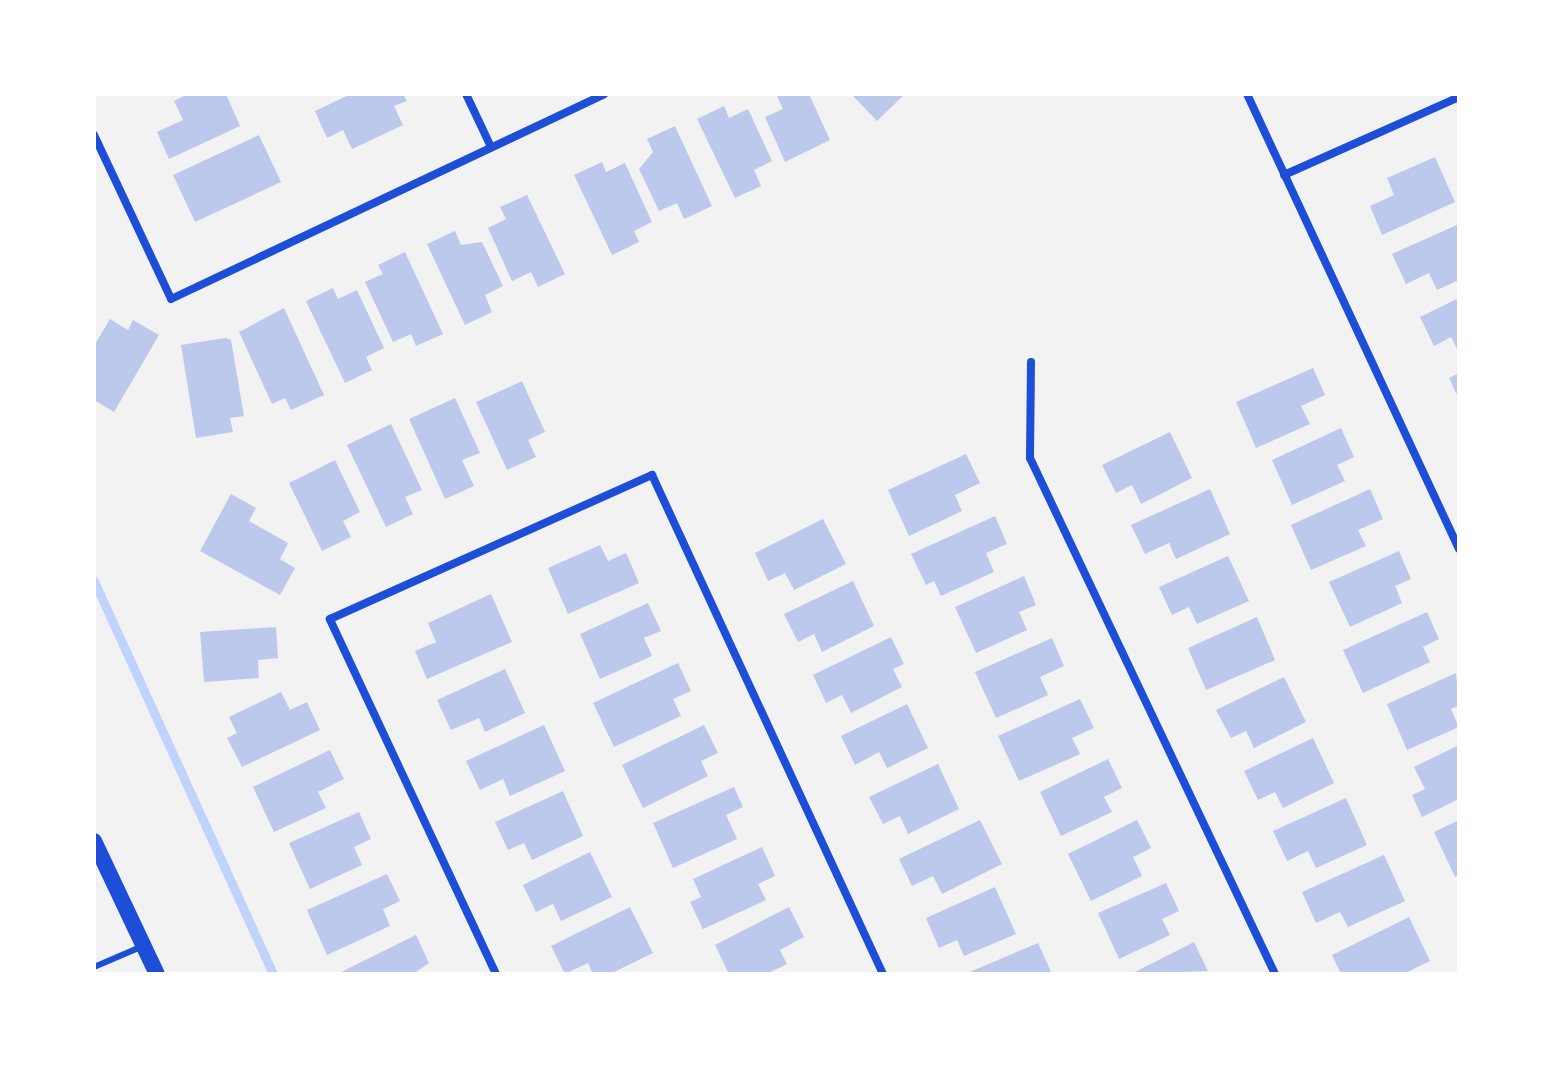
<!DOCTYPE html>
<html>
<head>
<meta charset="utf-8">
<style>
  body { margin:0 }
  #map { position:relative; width:1553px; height:1068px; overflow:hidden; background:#f2f2f2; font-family:"Noto Serif",serif }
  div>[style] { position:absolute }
  .stream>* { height:9px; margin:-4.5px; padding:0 4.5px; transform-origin:4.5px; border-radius:4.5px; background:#bfd3fe }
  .building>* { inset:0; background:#bdc9ec }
  .service>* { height:6px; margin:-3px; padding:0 3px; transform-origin:3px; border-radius:3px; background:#1d4ed8 }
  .minor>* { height:8px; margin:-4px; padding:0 4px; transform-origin:4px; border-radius:4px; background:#1d4ed8 }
  .secondary>* { height:16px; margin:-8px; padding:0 8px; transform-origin:8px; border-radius:8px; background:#1d4ed8 }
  span { translate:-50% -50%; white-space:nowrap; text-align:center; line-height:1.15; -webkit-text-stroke:7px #fff; paint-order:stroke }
  .frame { position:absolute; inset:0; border:96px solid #fff; pointer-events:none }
</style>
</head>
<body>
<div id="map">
  <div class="stream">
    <div style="left:94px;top:581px;width:432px;rotate:65.5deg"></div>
  </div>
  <div class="building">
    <div style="clip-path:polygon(188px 94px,226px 94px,240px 126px,169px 159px,157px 132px,183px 120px,174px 101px)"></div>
    <div style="clip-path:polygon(351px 94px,403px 94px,407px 101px,394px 106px,403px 125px,352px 149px,343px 130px,327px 138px,315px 111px)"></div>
    <div style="clip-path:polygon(776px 94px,809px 94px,830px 140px,785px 162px,765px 117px,783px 109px)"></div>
    <div style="clip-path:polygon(851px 94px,905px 94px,877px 121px)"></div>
    <div style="clip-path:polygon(724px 106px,729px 118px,748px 109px,772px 161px,754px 170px,761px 186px,735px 198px,697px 119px)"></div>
    <div style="clip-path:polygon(675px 126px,712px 206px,684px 219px,677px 203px,659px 211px,639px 169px,653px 152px,647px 139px)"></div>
    <div style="clip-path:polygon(259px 135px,281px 182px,195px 222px,173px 175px)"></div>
    <div style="clip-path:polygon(1435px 157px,1455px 202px,1382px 235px,1370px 206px,1394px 195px,1387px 178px)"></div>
    <div style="clip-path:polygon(602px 162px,606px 172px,625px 163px,652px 222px,634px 231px,639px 242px,612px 255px,574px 175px)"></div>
    <div style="clip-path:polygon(527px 195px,565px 274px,538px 287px,531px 272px,512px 281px,488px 228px,506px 219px,500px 207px)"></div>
    <div style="clip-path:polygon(1459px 224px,1459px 280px,1437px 290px,1429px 273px,1406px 284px,1392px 254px)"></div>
    <div style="clip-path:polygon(455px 231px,461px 245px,482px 242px,503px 286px,485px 295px,492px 312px,465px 325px,427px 244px)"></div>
    <div style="clip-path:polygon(405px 252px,443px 334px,416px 346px,411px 334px,393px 342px,365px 282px,383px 274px,378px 265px)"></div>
    <div style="clip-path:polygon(333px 288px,338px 299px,357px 290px,384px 348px,366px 357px,372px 370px,345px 383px,306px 301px)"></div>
    <div style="clip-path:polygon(1459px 298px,1459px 353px,1451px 337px,1434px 346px,1420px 317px)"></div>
    <div style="clip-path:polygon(284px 308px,324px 395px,291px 410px,285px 398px,272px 404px,239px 332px)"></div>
    <div style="clip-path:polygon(110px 319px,128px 330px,133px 320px,159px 335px,114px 412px,94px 400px,94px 346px)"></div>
    <div style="clip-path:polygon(225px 338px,231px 340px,244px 416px,230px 418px,233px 432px,196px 438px,181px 345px)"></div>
    <div style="clip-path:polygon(1313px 368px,1325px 395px,1301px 406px,1310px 424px,1256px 448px,1236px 402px)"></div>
    <div style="clip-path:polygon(1459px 373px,1459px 399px,1449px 378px)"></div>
    <div style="clip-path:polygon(522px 381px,545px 432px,528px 440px,536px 457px,507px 470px,476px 402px)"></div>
    <div style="clip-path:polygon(455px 398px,480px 453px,462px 460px,474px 486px,445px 499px,409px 419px)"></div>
    <div style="clip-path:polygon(391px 424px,422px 490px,405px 497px,413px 514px,386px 527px,347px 445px)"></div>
    <div style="clip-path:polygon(1341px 428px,1354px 457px,1337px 465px,1345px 481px,1292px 505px,1272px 460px)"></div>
    <div style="clip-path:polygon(1170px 432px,1192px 478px,1141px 504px,1132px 485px,1116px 493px,1102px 465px)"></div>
    <div style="clip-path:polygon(966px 454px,980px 483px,955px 495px,962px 511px,909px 536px,888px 490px)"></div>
    <div style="clip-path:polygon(335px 460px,360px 512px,343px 521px,351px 537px,322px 551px,289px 483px)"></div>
    <div style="clip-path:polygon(1210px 489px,1230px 534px,1176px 559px,1169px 543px,1145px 554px,1131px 525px)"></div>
    <div style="clip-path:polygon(1370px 489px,1383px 519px,1358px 530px,1366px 546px,1311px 570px,1291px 525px)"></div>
    <div style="clip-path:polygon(231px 494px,256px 508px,249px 521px,288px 543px,280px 559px,295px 568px,280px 595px,200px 551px)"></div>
    <div style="clip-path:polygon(995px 516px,1007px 544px,986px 553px,994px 572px,941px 596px,934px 581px,926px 585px,911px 554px)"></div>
    <div style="clip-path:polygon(823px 519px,846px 564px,794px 590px,785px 573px,768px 581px,755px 553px)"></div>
    <div style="clip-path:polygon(600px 545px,608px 561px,626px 553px,639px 583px,568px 614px,548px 568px)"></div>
    <div style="clip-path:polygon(1399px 551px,1411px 579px,1395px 586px,1402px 603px,1350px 627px,1329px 582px)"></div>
    <div style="clip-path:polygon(1228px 556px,1249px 601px,1197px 624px,1189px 607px,1172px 615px,1159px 587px)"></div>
    <div style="clip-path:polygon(1024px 576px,1036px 605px,1019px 612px,1027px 630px,976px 653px,955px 607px)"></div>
    <div style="clip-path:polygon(853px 581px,874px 626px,822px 652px,814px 634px,798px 642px,784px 614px)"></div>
    <div style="clip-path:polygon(491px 594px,512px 642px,427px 679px,415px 651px,436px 642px,428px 623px)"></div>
    <div style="clip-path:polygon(648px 603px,661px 631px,644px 638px,652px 656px,600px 679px,580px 634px)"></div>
    <div style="clip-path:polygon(1427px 612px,1439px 639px,1423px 647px,1430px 662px,1363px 693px,1343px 650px)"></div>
    <div style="clip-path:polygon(1257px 617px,1275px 660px,1206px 690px,1188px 648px)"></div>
    <div style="clip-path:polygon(276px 627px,278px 658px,258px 660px,259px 678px,204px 682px,200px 632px)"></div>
    <div style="clip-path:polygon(891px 637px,904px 664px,893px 669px,902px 687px,851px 713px,842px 695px,826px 703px,813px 675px)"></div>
    <div style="clip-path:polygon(1052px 638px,1064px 666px,1040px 677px,1048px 695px,996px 718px,975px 672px)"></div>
    <div style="clip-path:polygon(678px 663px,691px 691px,673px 699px,681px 716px,614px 747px,593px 703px)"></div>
    <div style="clip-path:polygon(505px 669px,525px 713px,485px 732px,479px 718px,451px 730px,437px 700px)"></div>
    <div style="clip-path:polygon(1456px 673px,1459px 706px,1451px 709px,1459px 727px,1407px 750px,1387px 704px)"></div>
    <div style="clip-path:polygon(1284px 677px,1306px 722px,1254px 748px,1246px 731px,1231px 738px,1216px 710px)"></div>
    <div style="clip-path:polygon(281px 692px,290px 710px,307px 702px,320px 730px,242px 767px,227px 738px,237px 733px,229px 717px)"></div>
    <div style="clip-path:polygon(1080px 699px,1094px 728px,1072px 738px,1080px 754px,1019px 781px,998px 736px)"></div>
    <div style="clip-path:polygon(907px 704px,928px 748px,887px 768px,879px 752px,855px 765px,841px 736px)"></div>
    <div style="clip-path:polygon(544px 725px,565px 771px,510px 796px,503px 779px,480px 790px,466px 761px)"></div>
    <div style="clip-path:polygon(704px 725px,718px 753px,701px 761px,708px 776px,643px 808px,622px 765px)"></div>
    <div style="clip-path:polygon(1313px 738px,1334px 783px,1283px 808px,1275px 792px,1258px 800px,1244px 771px)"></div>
    <div style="clip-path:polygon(1459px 745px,1459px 799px,1422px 817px,1412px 795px,1425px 789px,1414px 767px)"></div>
    <div style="clip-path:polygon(330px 750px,344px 779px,318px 792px,326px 808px,274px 832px,253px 787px)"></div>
    <div style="clip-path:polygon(1108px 759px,1122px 788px,1104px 797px,1112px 812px,1061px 836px,1040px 792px)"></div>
    <div style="clip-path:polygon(938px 764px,959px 809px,908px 834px,900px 816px,883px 824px,869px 797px)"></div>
    <div style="clip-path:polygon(734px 787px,743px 807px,726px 815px,737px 839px,673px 868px,653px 823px)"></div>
    <div style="clip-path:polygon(563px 791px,583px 836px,532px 860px,524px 843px,508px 850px,495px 822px)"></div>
    <div style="clip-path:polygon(1346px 798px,1367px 845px,1316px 868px,1308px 851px,1287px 861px,1273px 831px)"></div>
    <div style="clip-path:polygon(359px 812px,371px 839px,354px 847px,362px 865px,310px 889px,289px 843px)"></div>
    <div style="clip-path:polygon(980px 820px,1002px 864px,942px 894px,933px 876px,912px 886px,899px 859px)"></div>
    <div style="clip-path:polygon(1137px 820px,1151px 848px,1133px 857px,1142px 876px,1091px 901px,1068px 854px)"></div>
    <div style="clip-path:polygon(1459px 820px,1459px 875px,1455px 877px,1434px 832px)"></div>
    <div style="clip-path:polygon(762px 847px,775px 876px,758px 884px,766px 900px,703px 929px,690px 902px,701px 897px,693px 879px)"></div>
    <div style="clip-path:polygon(590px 852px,612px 897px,561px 921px,553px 904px,536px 912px,523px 885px)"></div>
    <div style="clip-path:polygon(1384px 855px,1405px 901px,1348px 927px,1340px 912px,1316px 923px,1302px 892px)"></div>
    <div style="clip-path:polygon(387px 874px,400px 901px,383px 909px,390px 926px,327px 955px,307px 910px)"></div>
    <div style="clip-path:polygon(1166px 883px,1179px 911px,1162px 919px,1170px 935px,1119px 959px,1098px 913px)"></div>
    <div style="clip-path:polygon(995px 887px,1016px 934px,964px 956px,957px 940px,939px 948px,926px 918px)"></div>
    <div style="clip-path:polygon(630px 907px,653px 953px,610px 974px,593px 974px,588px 963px,565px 974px,551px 946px)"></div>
    <div style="clip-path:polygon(789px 907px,804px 937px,780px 950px,787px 964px,766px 974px,729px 974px,715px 945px)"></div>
    <div style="clip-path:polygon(1409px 917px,1430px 961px,1403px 974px,1341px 974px,1332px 955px)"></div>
    <div style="clip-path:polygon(416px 935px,429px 963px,413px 974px,337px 974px)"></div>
    <div style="clip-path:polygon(1194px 942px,1208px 971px,1131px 974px)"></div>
    <div style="clip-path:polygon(1038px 943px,1052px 974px,965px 974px)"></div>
  </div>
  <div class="service">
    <div style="left:94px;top:967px;width:53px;rotate:-23.2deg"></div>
  </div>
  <div class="minor">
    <div style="left:466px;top:94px;width:59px;rotate:64.7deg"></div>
    <div style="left:1247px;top:94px;width:502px;rotate:65.02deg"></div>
    <div style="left:94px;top:135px;width:181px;rotate:64.8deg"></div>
    <div style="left:171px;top:299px;width:479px;rotate:-25.3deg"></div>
    <div style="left:1284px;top:175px;width:192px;rotate:-24deg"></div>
    <div style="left:1031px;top:362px;width:96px;rotate:90.6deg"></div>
    <div style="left:1030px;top:458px;width:571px;rotate:64.6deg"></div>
    <div style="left:496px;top:974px;width:392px;rotate:-115.1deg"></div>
    <div style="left:330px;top:619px;width:353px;rotate:-24.1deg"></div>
    <div style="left:652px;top:475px;width:550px;rotate:65.16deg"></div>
  </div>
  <div class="secondary">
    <div style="left:94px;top:841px;width:147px;rotate:64.7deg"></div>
  </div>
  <div class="frame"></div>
</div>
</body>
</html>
